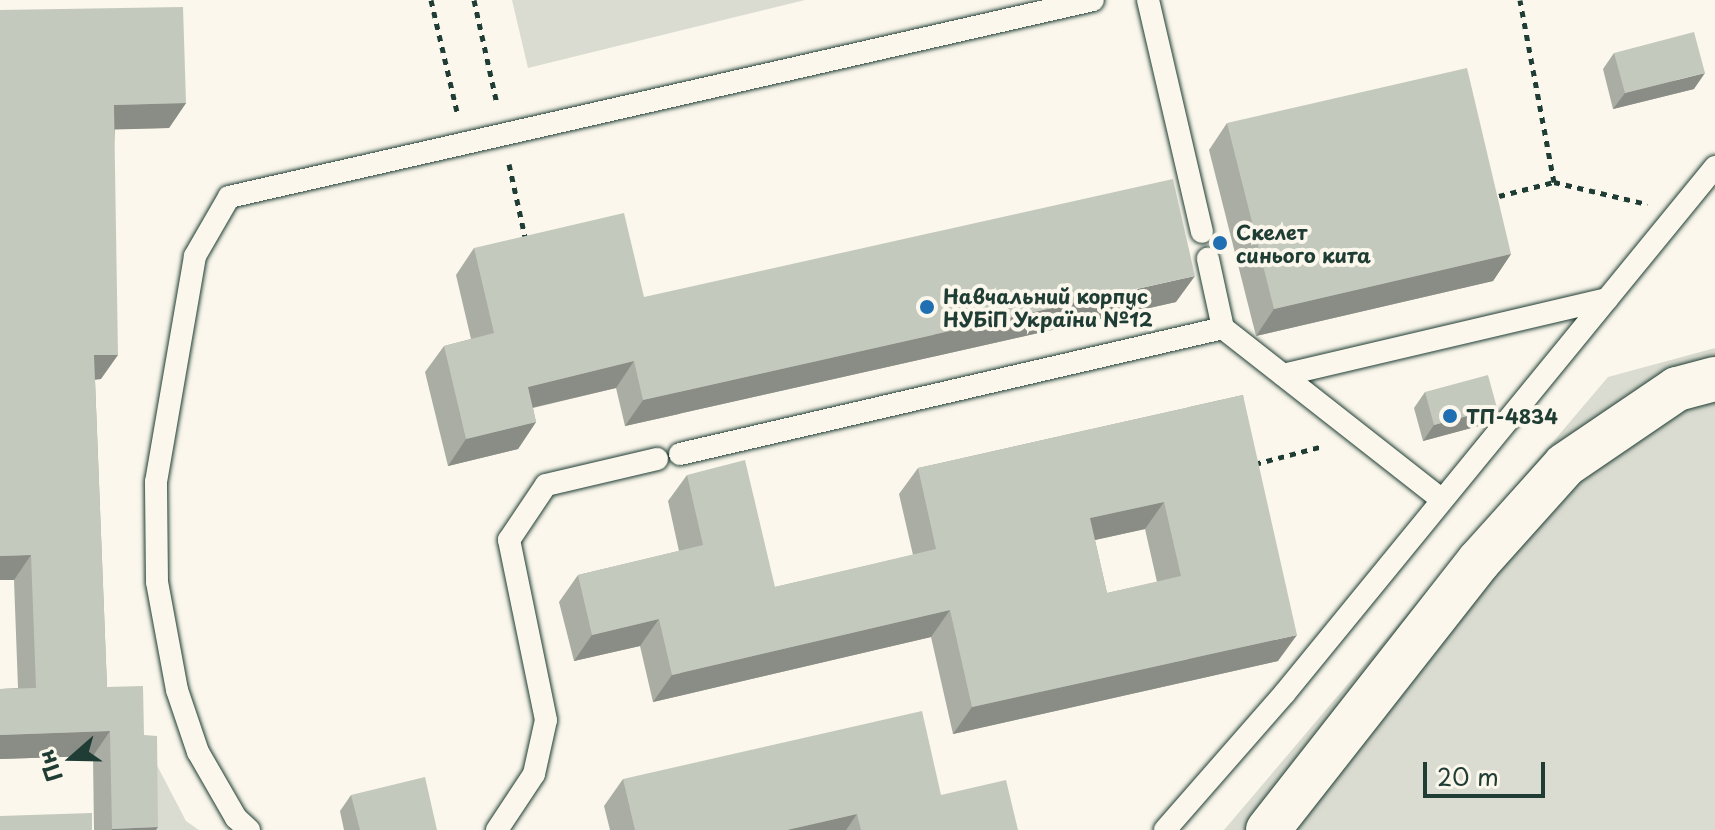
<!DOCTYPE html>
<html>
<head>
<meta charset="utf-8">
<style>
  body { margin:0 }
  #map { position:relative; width:1715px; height:830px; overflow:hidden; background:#fbf7ec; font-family:"Playpen Sans",sans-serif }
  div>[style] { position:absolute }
  .green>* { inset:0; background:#dbdcd1 }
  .path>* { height:5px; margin-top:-2.5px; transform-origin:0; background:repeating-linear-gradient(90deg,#1f3d34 0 6px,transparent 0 12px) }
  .roads { filter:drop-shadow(0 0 2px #1f3d34) drop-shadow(0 0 2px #1f3d34) }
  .service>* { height:22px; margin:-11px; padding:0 11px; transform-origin:11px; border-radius:11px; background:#fbf7ec }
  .minor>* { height:44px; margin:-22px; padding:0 22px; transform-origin:22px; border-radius:22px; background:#fbf7ec }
  .wall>* { inset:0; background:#a9ada3 }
  .shaded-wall>* { inset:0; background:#898d85 }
  .building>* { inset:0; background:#c4c9be }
  .dots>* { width:22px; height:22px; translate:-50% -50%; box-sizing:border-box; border:4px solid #fbf7ec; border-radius:50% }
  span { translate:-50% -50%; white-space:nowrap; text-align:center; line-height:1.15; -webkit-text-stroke:8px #fbf7ec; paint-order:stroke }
  .poi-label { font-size:20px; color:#1f3d34; font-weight:700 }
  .left { translate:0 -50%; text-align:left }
  .north { position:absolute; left:32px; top:718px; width:80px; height:80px; -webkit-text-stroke:6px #fbf7ec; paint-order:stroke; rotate:250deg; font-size:22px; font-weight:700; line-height:32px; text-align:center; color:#1f3d34 }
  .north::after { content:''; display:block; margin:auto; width:28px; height:36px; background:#1f3d34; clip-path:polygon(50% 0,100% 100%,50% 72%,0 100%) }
  .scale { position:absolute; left:1423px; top:762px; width:122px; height:36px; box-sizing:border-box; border:4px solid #1f3d34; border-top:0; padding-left:10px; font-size:24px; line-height:28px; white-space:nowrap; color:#1f3d34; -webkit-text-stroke:6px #fbf7ec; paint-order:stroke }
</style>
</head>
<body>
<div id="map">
  <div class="green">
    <div style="clip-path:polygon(512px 0,805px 0,528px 68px)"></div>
    <div style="clip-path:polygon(1715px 348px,1715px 830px,1224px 830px,1608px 377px)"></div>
    <div style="clip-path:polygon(148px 748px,186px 821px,199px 830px,150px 830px)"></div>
  </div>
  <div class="path">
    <div style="left:431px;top:0;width:115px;rotate:76.9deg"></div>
    <div style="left:474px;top:0;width:107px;rotate:77.5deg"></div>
    <div style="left:509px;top:164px;width:79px;rotate:77.6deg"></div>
    <div style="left:1554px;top:182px;width:96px;rotate:13.3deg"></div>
    <div style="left:1499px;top:196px;width:57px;rotate:-14.3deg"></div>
    <div style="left:1554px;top:182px;width:185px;rotate:-100.6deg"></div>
    <div style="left:1255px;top:464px;width:70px;rotate:-14.8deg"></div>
  </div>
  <div class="roads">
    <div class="service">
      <div style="left:1148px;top:0;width:238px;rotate:76.9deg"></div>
      <div style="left:1223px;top:328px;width:278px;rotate:38.1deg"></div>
      <div style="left:1283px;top:375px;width:333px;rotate:-13.2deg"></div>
      <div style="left:680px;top:454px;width:557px;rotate:-13.06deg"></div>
      <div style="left:1223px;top:328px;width:71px;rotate:-102.3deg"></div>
      <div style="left:249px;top:830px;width:18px;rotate:-137deg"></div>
      <div style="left:236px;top:818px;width:76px;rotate:-119.9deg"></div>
      <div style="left:198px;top:752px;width:65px;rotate:-108.7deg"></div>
      <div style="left:177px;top:690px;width:110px;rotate:-100.5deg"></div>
      <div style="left:157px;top:582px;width:100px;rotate:-90.6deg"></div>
      <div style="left:156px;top:482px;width:229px;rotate:-80.2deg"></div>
      <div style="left:195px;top:256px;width:68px;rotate:-60deg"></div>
      <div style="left:229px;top:197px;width:886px;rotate:-12.84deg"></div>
      <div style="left:497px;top:830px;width:67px;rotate:-56.5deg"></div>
      <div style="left:534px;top:774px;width:55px;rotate:-77.5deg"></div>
      <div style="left:546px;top:720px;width:184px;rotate:-101.6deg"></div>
      <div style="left:509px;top:540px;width:66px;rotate:-56.1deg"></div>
      <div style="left:546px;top:485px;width:114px;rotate:-13.2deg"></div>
      <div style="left:1165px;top:830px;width:181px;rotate:-48.8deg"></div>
      <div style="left:1284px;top:694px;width:681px;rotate:-50.72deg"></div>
    </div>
    <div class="minor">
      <div style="left:1268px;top:830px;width:342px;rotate:-51.9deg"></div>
      <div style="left:1479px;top:561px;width:129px;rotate:-48.1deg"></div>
      <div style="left:1565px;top:465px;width:135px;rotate:-34.2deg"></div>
      <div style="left:1677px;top:389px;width:39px;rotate:-15deg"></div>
    </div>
  </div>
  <div class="wall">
    <div style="clip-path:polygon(0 10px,186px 103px,169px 128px,115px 129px,101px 379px,95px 380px,107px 687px,144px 735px,156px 830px,94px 830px,93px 756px,0 759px,0 689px,18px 688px,14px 580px,0 580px)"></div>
    <div style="clip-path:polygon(1614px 53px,1694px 89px,1613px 109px,1603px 69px)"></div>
    <div style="clip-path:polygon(1227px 123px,1511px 254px,1493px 281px,1256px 336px,1209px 150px)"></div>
    <div style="clip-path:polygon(474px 248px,644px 297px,1176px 302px,625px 426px,616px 388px,533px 408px,536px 422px,518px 449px,448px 466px,425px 372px,444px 346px,471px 339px,456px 275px)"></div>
    <div style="clip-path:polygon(1425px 392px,1486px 424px,1423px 441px,1414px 408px)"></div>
    <div style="clip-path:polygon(evenodd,1243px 395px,1278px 661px,953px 734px,931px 637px,653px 702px,640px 646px,574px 661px,559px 602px,578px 575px,679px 551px,668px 501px,687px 475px,775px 587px,913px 555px,899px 494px,918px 468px,1243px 395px,1145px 529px,1157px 582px,1107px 593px,1095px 540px,1145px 529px)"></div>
    <div style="clip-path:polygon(623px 779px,941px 795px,1018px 830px,610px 830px,604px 806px)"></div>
    <div style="clip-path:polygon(351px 795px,437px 830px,344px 830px,340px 811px)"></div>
  </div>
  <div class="shaded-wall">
    <div style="clip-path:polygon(1705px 73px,1694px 89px,1613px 109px,1625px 93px)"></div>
    <div style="clip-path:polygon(186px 103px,169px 128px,97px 130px,114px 105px)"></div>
    <div style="clip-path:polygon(1511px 254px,1493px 281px,1256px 336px,1274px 309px)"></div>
    <div style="clip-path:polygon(1195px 276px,1176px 302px,625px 426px,643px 400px)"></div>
    <div style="clip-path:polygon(94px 355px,118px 355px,101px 379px,77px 380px)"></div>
    <div style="clip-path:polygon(634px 361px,616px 388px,509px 413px,528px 387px)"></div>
    <div style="clip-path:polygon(1497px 408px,1486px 424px,1423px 441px,1434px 425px)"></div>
    <div style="clip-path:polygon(536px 422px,518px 449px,448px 466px,466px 439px)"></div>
    <div style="clip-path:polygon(1164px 502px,1145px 529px,1072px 545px,1090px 518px)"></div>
    <div style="clip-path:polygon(31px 555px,14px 580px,0 580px,0 556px)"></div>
    <div style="clip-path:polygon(950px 610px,931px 637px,653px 702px,672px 675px)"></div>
    <div style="clip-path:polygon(659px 619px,640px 646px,574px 661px,592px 635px)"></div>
    <div style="clip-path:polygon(1297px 635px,1278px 661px,953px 734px,972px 707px)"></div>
    <div style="clip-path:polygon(110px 731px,93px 756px,0 759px,0 735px)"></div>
    <div style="clip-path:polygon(857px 814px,846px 830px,787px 830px)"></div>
    <div style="clip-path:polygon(158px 827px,156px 830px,112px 830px,112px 829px)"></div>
  </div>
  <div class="building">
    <div style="clip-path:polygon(183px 7px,186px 103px,114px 105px,118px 355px,94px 355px,107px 687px,143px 686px,144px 735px,157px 736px,158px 827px,112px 829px,110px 731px,0 735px,0 689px,36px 688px,31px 555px,0 556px,0 10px)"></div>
    <div style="clip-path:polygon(1694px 32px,1705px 73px,1625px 93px,1614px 53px)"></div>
    <div style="clip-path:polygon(1467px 68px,1511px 254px,1274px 309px,1227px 123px)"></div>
    <div style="clip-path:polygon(1173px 179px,1195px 276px,643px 400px,634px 361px,528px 387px,536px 422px,466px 439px,444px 346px,494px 333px,474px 248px,624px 213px,644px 297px)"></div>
    <div style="clip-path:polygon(1488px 375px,1497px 408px,1434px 425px,1425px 392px)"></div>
    <div style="clip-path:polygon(evenodd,1243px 395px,1297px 635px,972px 707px,950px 610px,672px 675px,659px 619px,592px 635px,578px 575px,703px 545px,687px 475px,745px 460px,775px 587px,936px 549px,918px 468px,1243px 395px,1164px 502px,1181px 576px,1107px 593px,1090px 518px,1164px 502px)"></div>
    <div style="clip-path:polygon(922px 711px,941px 795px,1006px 780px,1018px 830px,861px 830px,857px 814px,787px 830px,635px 830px,623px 779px)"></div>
    <div style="clip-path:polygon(425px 777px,437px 830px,360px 830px,351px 795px)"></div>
    <div style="clip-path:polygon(92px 813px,92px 830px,0 830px,0 816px)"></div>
  </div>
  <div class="dots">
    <div style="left:1220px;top:243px;background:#1f6fb2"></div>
    <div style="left:927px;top:307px;background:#1f6fb2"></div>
    <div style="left:1450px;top:416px;background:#1f6fb2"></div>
  </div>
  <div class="poi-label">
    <span class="left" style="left:1236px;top:244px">Скелет<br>синього кита</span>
    <span class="left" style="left:943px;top:308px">Навчальний корпус<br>НУБіП України №12</span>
    <span class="left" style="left:1466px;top:416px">ТП-4834</span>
  </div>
  <div class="north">Пн</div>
  <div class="scale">20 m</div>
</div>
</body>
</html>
